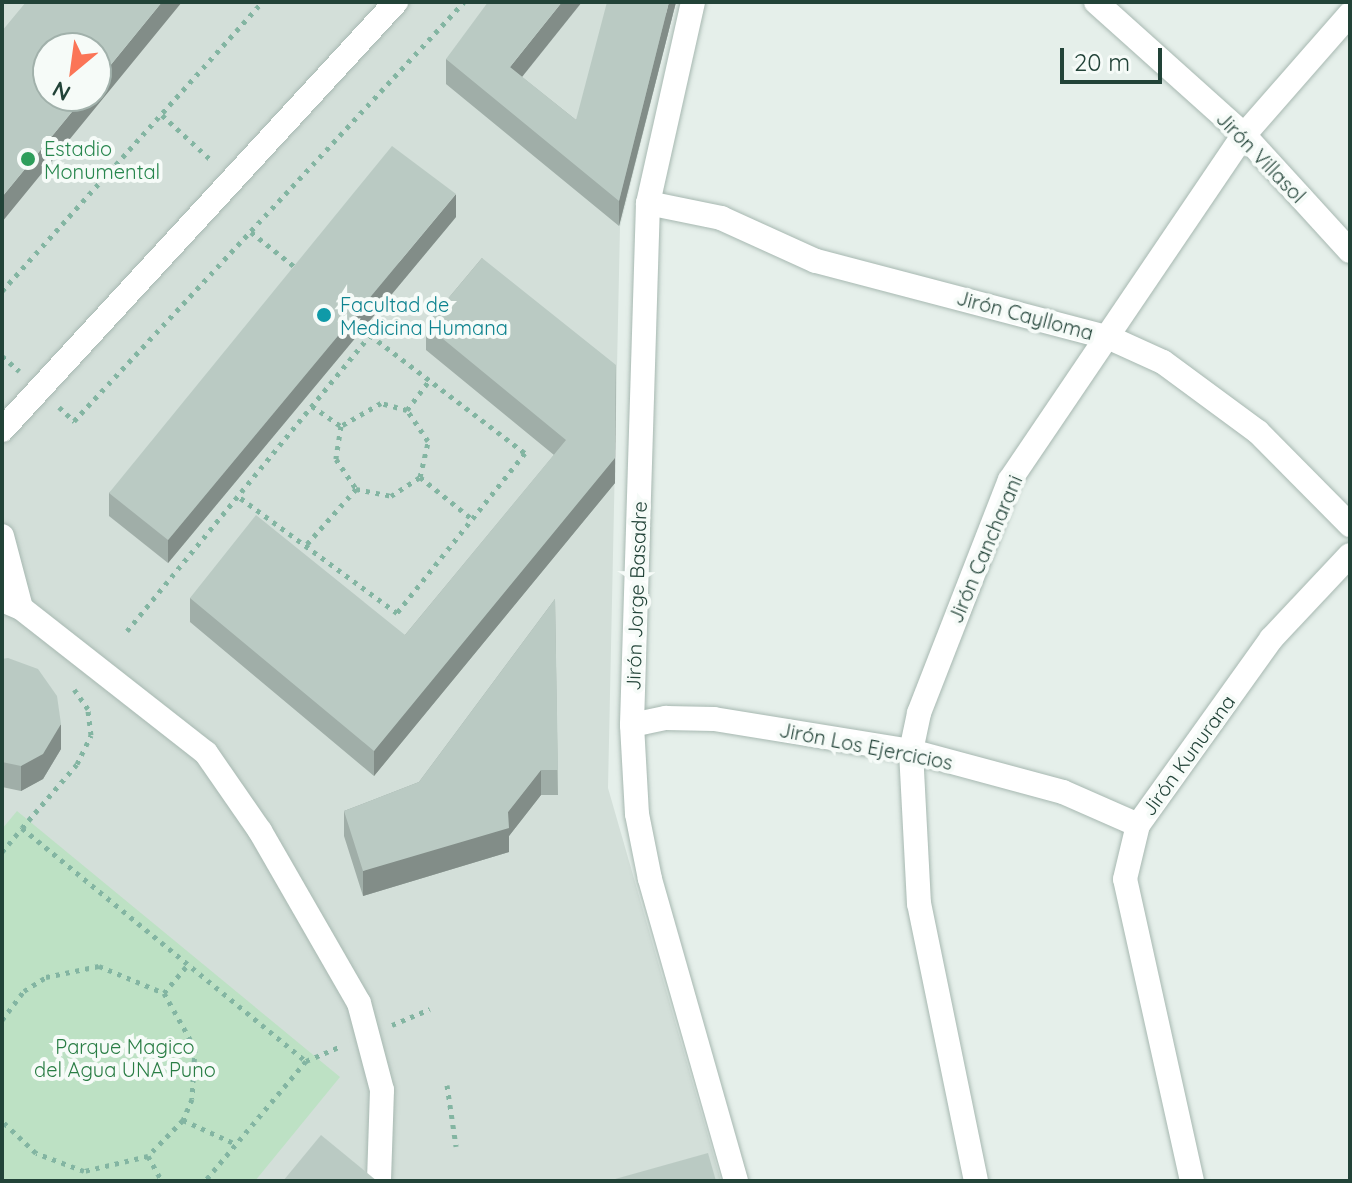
<!DOCTYPE html>
<html>
<head>
<meta charset="utf-8">
<style>
  body { margin:0 }
  #map { position:relative; width:1352px; height:1183px; overflow:hidden; background:#e5efea; font-family:Quicksand,sans-serif }
  div>[style] { position:absolute }
  .built>* { inset:0; background:#d3dfd9 }
  .green>* { inset:0; background:#bde1c4 }
  .path>* { height:5px; margin-top:-2.5px; transform-origin:0; background:repeating-linear-gradient(90deg,#83b5a2 0 4px,transparent 0 10px) }
  .roads { filter:drop-shadow(0 0 2px #a7b8b1) drop-shadow(0 0 2px #a7b8b1) }
  .minor>* { height:24px; margin:-12px; padding:0 12px; transform-origin:12px; border-radius:12px; background:#fff }
  .wall>* { inset:0; background:#a0aea8 }
  .shaded-wall>* { inset:0; background:#828d88 }
  .building>* { inset:0; background:#bacac3 }
  .dots>* { width:22px; height:22px; translate:-50% -50%; box-sizing:border-box; border:4px solid #f6fbf8; border-radius:50% }
  span { translate:-50% -50%; white-space:nowrap; text-align:center; line-height:1.15; -webkit-text-stroke:8px #f6fbf8; paint-order:stroke }
  .leisure-label { font-size:20px; color:#27864d }
  .left { translate:0 -50%; text-align:left }
  .street-label { font-size:20px; color:#224338 }
  .culture-label { font-size:20px; color:#0d838f }
  .park-label { font-size:20px; color:#297d44 }
  .frame { position:absolute; inset:0; border:4px solid #224338; pointer-events:none }
  .north { position:absolute; left:32px; top:32px; width:80px; height:80px; box-sizing:border-box; background:#f6fbf8; border:2px solid #a1b1ab; border-radius:50%; rotate:209deg; font-size:22px; font-weight:700; line-height:32px; text-align:center; color:#224338 }
  .north::after { content:''; display:block; margin:auto; width:28px; height:36px; background:#fb7557; clip-path:polygon(50% 0,100% 100%,50% 72%,0 100%) }
  .scale { position:absolute; left:1060px; top:48px; width:102px; height:36px; box-sizing:border-box; border:4px solid #224338; border-top:0; padding-left:10px; font-size:24px; line-height:28px; white-space:nowrap; color:#224338; -webkit-text-stroke:6px #f6fbf8; paint-order:stroke }
</style>
</head>
<body>
<div id="map">
  <div class="built">
    <div style="clip-path:polygon(evenodd,2px 2px,676px 2px,620px 227px,608px 788px,721px 1181px,2px 1181px,2px 2px,48px 48px,96px 48px,96px 96px,48px 96px,48px 48px)"></div>
  </div>
  <div class="green">
    <div style="clip-path:polygon(17px 811px,340px 1077px,255px 1181px,2px 1181px,2px 829px)"></div>
  </div>
  <div class="path">
    <div style="left:162px;top:115px;width:68px;rotate:42.6deg"></div>
    <div style="left:251px;top:232px;width:56px;rotate:38.5deg"></div>
    <div style="left:2px;top:291px;width:389px;rotate:-48deg"></div>
    <div style="left:2px;top:356px;width:23px;rotate:41deg"></div>
    <div style="left:312px;top:406px;width:35px;rotate:35deg"></div>
    <div style="left:59px;top:407px;width:21px;rotate:43deg"></div>
    <div style="left:74px;top:421px;width:572px;rotate:-47.05deg"></div>
    <div style="left:407px;top:410px;width:38px;rotate:-53deg"></div>
    <div style="left:420px;top:477px;width:37px;rotate:-77deg"></div>
    <div style="left:428px;top:441px;width:37px;rotate:-124deg"></div>
    <div style="left:407px;top:410px;width:27px;rotate:-165deg"></div>
    <div style="left:381px;top:403px;width:46px;rotate:150.1deg"></div>
    <div style="left:341px;top:426px;width:33px;rotate:99deg"></div>
    <div style="left:336px;top:459px;width:36px;rotate:56deg"></div>
    <div style="left:356px;top:489px;width:36px;rotate:11deg"></div>
    <div style="left:391px;top:496px;width:35px;rotate:-33deg"></div>
    <div style="left:420px;top:477px;width:67px;rotate:38.9deg"></div>
    <div style="left:307px;top:544px;width:74px;rotate:-48.3deg"></div>
    <div style="left:127px;top:631px;width:383px;rotate:-50.6deg"></div>
    <div style="left:370px;top:335px;width:195px;rotate:37.3deg"></div>
    <div style="left:525px;top:453px;width:205px;rotate:128.7deg"></div>
    <div style="left:397px;top:613px;width:197px;rotate:-143.7deg"></div>
    <div style="left:22px;top:828px;width:84px;rotate:-49.3deg"></div>
    <div style="left:77px;top:764px;width:32px;rotate:-64deg"></div>
    <div style="left:91px;top:735px;width:26px;rotate:-97deg"></div>
    <div style="left:88px;top:709px;width:24px;rotate:-125deg"></div>
    <div style="left:2px;top:852px;width:31px;rotate:-50deg"></div>
    <div style="left:22px;top:828px;width:367px;rotate:39.4deg"></div>
    <div style="left:306px;top:1061px;width:157px;rotate:130.1deg"></div>
    <div style="left:164px;top:993px;width:39px;rotate:-50deg"></div>
    <div style="left:2px;top:1020px;width:36px;rotate:-53deg"></div>
    <div style="left:24px;top:991px;width:26px;rotate:-32deg"></div>
    <div style="left:46px;top:977px;width:54px;rotate:-11.7deg"></div>
    <div style="left:99px;top:966px;width:70px;rotate:22.6deg"></div>
    <div style="left:164px;top:993px;width:63px;rotate:60.6deg"></div>
    <div style="left:195px;top:1048px;width:51px;rotate:93.4deg"></div>
    <div style="left:192px;top:1099px;width:23px;rotate:113deg"></div>
    <div style="left:183px;top:1120px;width:50px;rotate:134.2deg"></div>
    <div style="left:148px;top:1156px;width:66px;rotate:166.8deg"></div>
    <div style="left:84px;top:1171px;width:51px;rotate:-159.4deg"></div>
    <div style="left:36px;top:1153px;width:47px;rotate:-136.7deg"></div>
    <div style="left:392px;top:1025px;width:41px;rotate:-22.8deg"></div>
    <div style="left:306px;top:1061px;width:39px;rotate:-23deg"></div>
    <div style="left:447px;top:1085px;width:62px;rotate:81.6deg"></div>
    <div style="left:183px;top:1120px;width:58px;rotate:24.4deg"></div>
    <div style="left:148px;top:1156px;width:29px;rotate:61deg"></div>
  </div>
  <div class="roads">
    <div class="minor">
      <div style="left:693px;top:2px;width:206px;rotate:102.6deg"></div>
      <div style="left:648px;top:203px;width:522px;rotate:91.76deg"></div>
      <div style="left:632px;top:725px;width:89px;rotate:86.8deg"></div>
      <div style="left:637px;top:814px;width:66px;rotate:78.7deg"></div>
      <div style="left:650px;top:879px;width:314px;rotate:74.1deg"></div>
      <div style="left:1096px;top:2px;width:199px;rotate:41.9deg"></div>
      <div style="left:1244px;top:135px;width:157px;rotate:47.6deg"></div>
      <div style="left:648px;top:203px;width:75px;rotate:11.6deg"></div>
      <div style="left:721px;top:218px;width:104px;rotate:24.4deg"></div>
      <div style="left:816px;top:261px;width:304px;rotate:14.7deg"></div>
      <div style="left:1110px;top:338px;width:58px;rotate:24.4deg"></div>
      <div style="left:1163px;top:362px;width:118px;rotate:36.4deg"></div>
      <div style="left:1258px;top:432px;width:131px;rotate:45.3deg"></div>
      <div style="left:2px;top:430px;width:582px;rotate:-47.37deg"></div>
      <div style="left:2px;top:536px;width:74px;rotate:75.2deg"></div>
      <div style="left:2px;top:600px;width:21px;rotate:23deg"></div>
      <div style="left:21px;top:608px;width:235px;rotate:38.1deg"></div>
      <div style="left:206px;top:753px;width:95px;rotate:55.3deg"></div>
      <div style="left:260px;top:831px;width:198px;rotate:60.1deg"></div>
      <div style="left:359px;top:1003px;width:90px;rotate:75.2deg"></div>
      <div style="left:382px;top:1090px;width:91px;rotate:91.9deg"></div>
      <div style="left:632px;top:725px;width:35px;rotate:-12deg"></div>
      <div style="left:666px;top:718px;width:48px;rotate:1.2deg"></div>
      <div style="left:714px;top:719px;width:200px;rotate:9.2deg"></div>
      <div style="left:911px;top:751px;width:157px;rotate:15.1deg"></div>
      <div style="left:1063px;top:792px;width:82px;rotate:23.7deg"></div>
      <div style="left:976px;top:1181px;width:283px;rotate:-101.6deg"></div>
      <div style="left:919px;top:904px;width:153px;rotate:-93deg"></div>
      <div style="left:911px;top:751px;width:39px;rotate:-78deg"></div>
      <div style="left:919px;top:713px;width:250px;rotate:-68.7deg"></div>
      <div style="left:1010px;top:480px;width:417px;rotate:-55.9deg"></div>
      <div style="left:1244px;top:135px;width:161px;rotate:-48.8deg"></div>
      <div style="left:1192px;top:1181px;width:309px;rotate:-102.5deg"></div>
      <div style="left:1125px;top:879px;width:56px;rotate:-76.5deg"></div>
      <div style="left:1138px;top:825px;width:229px;rotate:-54.4deg"></div>
      <div style="left:1271px;top:639px;width:115px;rotate:-46.8deg"></div>
    </div>
  </div>
  <div class="wall">
    <div style="clip-path:polygon(676px 2px,619px 226px,446px 84px,446px 59px,522px 77px,576px 120px)"></div>
    <div style="clip-path:polygon(456px 217px,168px 563px,109px 516px,109px 493px)"></div>
    <div style="clip-path:polygon(482px 258px,615px 483px,374px 776px,190px 622px,190px 598px,405px 635px,554px 455px,426px 350px,426px 325px)"></div>
    <div style="clip-path:polygon(555px 599px,558px 795px,541px 795px,509px 836px,509px 852px,363px 896px,344px 836px,344px 811px,419px 782px)"></div>
    <div style="clip-path:polygon(2px 659px,61px 749px,43px 779px,21px 791px,2px 787px)"></div>
  </div>
  <div class="shaded-wall">
    <div style="clip-path:polygon(162px 2px,182px 2px,2px 222px,2px 197px,85px 96px,96px 96px,96px 83px)"></div>
    <div style="clip-path:polygon(562px 2px,582px 2px,510px 92px,510px 67px)"></div>
    <div style="clip-path:polygon(669px 2px,676px 2px,619px 226px,619px 201px)"></div>
    <div style="clip-path:polygon(456px 194px,456px 217px,168px 563px,168px 540px)"></div>
    <div style="clip-path:polygon(616px 365px,615px 483px,374px 776px,374px 751px)"></div>
    <div style="clip-path:polygon(61px 724px,61px 749px,43px 779px,21px 791px,21px 766px)"></div>
    <div style="clip-path:polygon(541px 770px,541px 795px,509px 836px,509px 852px,363px 896px,363px 871px,508px 812px)"></div>
  </div>
  <div class="building">
    <div style="clip-path:polygon(26px 2px,162px 2px,96px 83px,96px 48px,48px 48px,48px 96px,85px 96px,2px 197px,2px 31px)"></div>
    <div style="clip-path:polygon(488px 2px,562px 2px,510px 67px,576px 120px,607px 2px,669px 2px,619px 201px,446px 59px)"></div>
    <div style="clip-path:polygon(392px 146px,456px 194px,168px 540px,109px 493px)"></div>
    <div style="clip-path:polygon(482px 258px,616px 365px,615px 458px,374px 751px,190px 598px,256px 515px,405px 635px,566px 440px,426px 325px)"></div>
    <div style="clip-path:polygon(555px 599px,558px 770px,541px 770px,508px 812px,509px 828px,363px 871px,344px 811px,419px 782px)"></div>
    <div style="clip-path:polygon(8px 658px,38px 669px,57px 696px,61px 724px,43px 754px,21px 766px,2px 762px,2px 659px)"></div>
    <div style="clip-path:polygon(321px 1135px,377px 1181px,283px 1181px)"></div>
    <div style="clip-path:polygon(708px 1153px,716px 1181px,608px 1181px)"></div>
  </div>
  <div class="dots">
    <div style="left:28px;top:159px;background:#2e9e5b"></div>
    <div style="left:324px;top:315px;background:#0f9aa8"></div>
  </div>
  <div class="leisure-label">
    <span class="left" style="left:44px;top:160px">Estadio<br>Monumental</span>
  </div>
  <div class="street-label">
    <span style="left:1261px;top:157px;rotate:46deg">Jirón Villasol</span>
    <span style="left:1025px;top:315px;rotate:15deg">Jirón Caylloma</span>
    <span style="left:985px;top:549px;rotate:-67deg">Jirón Cancharani</span>
    <span style="left:636px;top:596px;rotate:-88deg">Jirón Jorge Basadre</span>
    <span style="left:866px;top:746px;rotate:11deg">Jirón Los Ejercicios</span>
    <span style="left:1188px;top:755px;rotate:-54deg">Jirón Kunurana</span>
  </div>
  <div class="culture-label">
    <span class="left" style="left:340px;top:316px">Facultad de<br>Medicina Humana</span>
  </div>
  <div class="park-label">
    <span style="left:125px;top:1058px">Parque Magico<br>del Agua UNA Puno</span>
  </div>
  <div class="frame"></div>
  <div class="north">N</div>
  <div class="scale">20 m</div>
</div>
</body>
</html>
